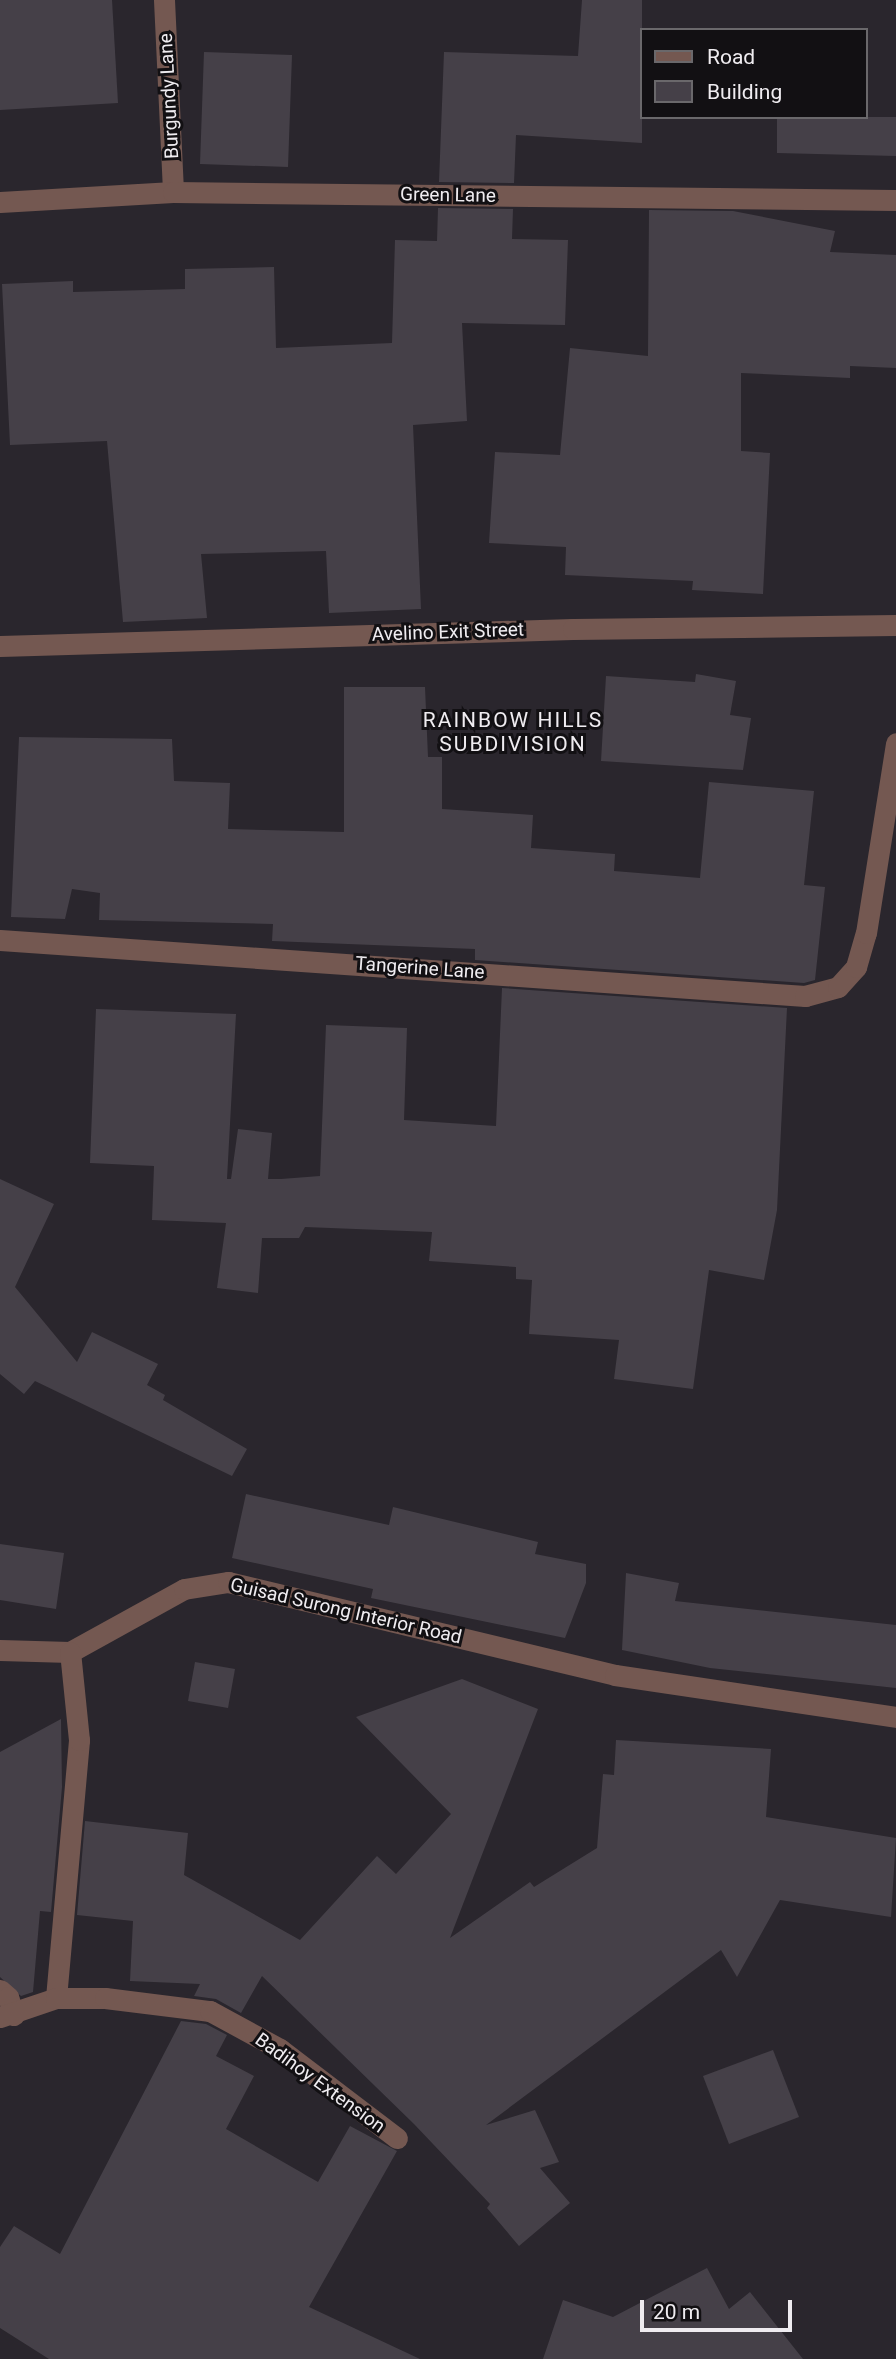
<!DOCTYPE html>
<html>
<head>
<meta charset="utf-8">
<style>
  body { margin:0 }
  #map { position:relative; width:896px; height:2359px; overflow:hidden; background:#2a262d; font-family:Roboto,sans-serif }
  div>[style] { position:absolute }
  .building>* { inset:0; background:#454048 }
  .minor>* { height:21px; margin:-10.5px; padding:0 10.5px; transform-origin:10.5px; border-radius:10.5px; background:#745851 }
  span { translate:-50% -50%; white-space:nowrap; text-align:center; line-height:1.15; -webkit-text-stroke:6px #121013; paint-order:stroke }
  .street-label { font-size:19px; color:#efecf0 }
  .neighbourhood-label { font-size:21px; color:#efecf0; letter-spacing:2px }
  .legend { position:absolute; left:640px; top:28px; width:228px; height:91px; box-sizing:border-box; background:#121013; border:2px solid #6a686b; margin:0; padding:9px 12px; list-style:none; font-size:21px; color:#efecf0 }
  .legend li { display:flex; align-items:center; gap:14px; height:35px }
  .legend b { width:35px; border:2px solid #6a686b }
  .scale { position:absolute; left:640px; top:2300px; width:152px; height:32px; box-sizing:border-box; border:4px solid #efecf0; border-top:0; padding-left:9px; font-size:21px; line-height:24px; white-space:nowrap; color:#efecf0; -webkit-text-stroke:5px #121013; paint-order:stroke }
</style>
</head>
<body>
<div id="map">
  <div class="building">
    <div style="clip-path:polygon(0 0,112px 0,118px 103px,0 110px)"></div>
    <div style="clip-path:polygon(582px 0,642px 0,642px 143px,516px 135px,514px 183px,439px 182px,444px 52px,578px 56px)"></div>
    <div style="clip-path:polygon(204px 52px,292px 55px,288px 167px,200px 164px)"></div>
    <div style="clip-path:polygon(777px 117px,896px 117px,896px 156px,777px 153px)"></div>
    <div style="clip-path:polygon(438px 208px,513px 209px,512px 239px,568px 240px,565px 325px,462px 323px,467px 421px,413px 425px,421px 609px,329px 613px,326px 551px,201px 554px,207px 618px,123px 622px,107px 441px,10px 445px,2px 284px,73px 281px,73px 292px,185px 289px,185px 269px,274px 267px,276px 348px,392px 343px,395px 240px,437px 241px)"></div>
    <div style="clip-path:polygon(649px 210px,733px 211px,835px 231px,830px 252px,896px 255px,896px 368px,850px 366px,850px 378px,741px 373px,741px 451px,770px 453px,763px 594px,692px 590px,693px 581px,565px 575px,566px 547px,489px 543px,495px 452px,560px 455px,570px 348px,648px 356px)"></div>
    <div style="clip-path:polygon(696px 674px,736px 681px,730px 715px,751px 718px,743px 770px,601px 761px,606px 676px,695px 682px)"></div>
    <div style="clip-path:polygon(344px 687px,425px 687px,428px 757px,442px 757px,442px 809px,533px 815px,531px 848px,615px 854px,614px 871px,700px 878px,709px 782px,814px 791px,804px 885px,825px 887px,815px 980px,804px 983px,475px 960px,475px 949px,272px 941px,273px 924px,99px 920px,100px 893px,72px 889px,65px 919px,11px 917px,19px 737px,172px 739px,174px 781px,230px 783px,228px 829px,344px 832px)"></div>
    <div style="clip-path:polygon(502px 988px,787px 1008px,777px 1210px,764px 1280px,709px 1270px,693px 1389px,614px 1379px,619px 1340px,529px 1334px,532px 1280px,516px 1279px,516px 1267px,429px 1261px,432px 1232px,305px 1227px,299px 1238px,262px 1238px,258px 1293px,217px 1288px,226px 1223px,152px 1220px,154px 1166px,90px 1163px,96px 1009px,236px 1014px,227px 1179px,231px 1179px,238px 1129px,272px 1133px,268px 1179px,281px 1179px,320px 1176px,326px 1025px,407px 1028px,404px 1120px,496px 1126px)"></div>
    <div style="clip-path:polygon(0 1179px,54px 1204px,15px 1287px,77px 1362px,92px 1332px,158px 1364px,147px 1385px,165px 1395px,163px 1400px,247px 1449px,232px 1476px,35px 1381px,24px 1394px,0 1374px)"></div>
    <div style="clip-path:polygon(246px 1494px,389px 1525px,393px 1507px,538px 1542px,535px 1554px,586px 1564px,586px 1583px,565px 1638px,371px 1598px,373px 1589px,232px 1558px)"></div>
    <div style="clip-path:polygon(0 1544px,64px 1553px,56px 1609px,0 1600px)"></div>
    <div style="clip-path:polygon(626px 1573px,679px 1583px,675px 1601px,896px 1625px,896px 1688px,710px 1668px,622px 1650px)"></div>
    <div style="clip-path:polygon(195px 1662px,235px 1669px,228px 1708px,188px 1701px)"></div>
    <div style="clip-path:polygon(462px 1679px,538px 1709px,450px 1938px,530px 1882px,534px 1887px,597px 1848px,603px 1774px,614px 1775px,616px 1740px,771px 1749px,766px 1817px,896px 1838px,891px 1917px,780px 1900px,737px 1977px,721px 1950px,486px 2125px,535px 2110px,559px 2162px,540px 2168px,570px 2203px,519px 2246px,487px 2208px,490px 2204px,414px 2124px,262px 1976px,241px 2013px,216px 1999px,194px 1996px,200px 1984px,130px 1981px,133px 1921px,77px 1915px,85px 1821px,188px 1833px,184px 1875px,300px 1940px,377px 1856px,396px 1874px,451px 1814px,356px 1717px)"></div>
    <div style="clip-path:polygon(61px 1719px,62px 1787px,51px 1912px,40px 1911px,33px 1992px,21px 1996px,0 1977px,0 1752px)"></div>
    <div style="clip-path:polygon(181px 2021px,206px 2024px,227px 2035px,216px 2056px,254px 2076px,226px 2129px,318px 2182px,350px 2126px,397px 2151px,309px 2307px,420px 2359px,49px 2359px,0 2328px,0 2247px,14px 2226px,60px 2254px)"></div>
    <div style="clip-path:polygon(773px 2050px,799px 2117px,729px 2144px,703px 2076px)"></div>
    <div style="clip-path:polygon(707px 2268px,729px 2309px,750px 2292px,803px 2359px,543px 2359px,563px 2300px,613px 2317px)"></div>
  </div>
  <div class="minor">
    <div style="left:164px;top:0;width:192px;rotate:87.3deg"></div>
    <div style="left:0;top:202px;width:173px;rotate:-3.3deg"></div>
    <div style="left:173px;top:192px;width:723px;rotate:0.63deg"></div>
    <div style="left:0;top:646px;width:573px;rotate:-1.7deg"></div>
    <div style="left:573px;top:629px;width:323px;rotate:-0.7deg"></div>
    <div style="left:0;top:940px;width:807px;rotate:3.98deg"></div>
    <div style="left:805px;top:996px;width:34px;rotate:-15deg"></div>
    <div style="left:838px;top:987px;width:27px;rotate:-48deg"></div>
    <div style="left:856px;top:967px;width:35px;rotate:-74deg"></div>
    <div style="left:866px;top:933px;width:192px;rotate:-81deg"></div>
    <div style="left:0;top:1650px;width:70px;rotate:1.6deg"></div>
    <div style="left:70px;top:1652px;width:130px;rotate:-28.9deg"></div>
    <div style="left:184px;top:1589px;width:45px;rotate:-9deg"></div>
    <div style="left:228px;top:1582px;width:398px;rotate:13.5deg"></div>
    <div style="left:615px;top:1675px;width:284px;rotate:8.5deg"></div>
    <div style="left:0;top:1990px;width:11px;rotate:41deg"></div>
    <div style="left:8px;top:1997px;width:19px;rotate:72deg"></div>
    <div style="left:56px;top:1998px;width:259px;rotate:-84.9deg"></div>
    <div style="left:79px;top:1740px;width:88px;rotate:-95.8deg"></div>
    <div style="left:0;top:2017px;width:59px;rotate:-18.7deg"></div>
    <div style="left:56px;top:1998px;width:49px"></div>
    <div style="left:105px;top:1998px;width:106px;rotate:7.1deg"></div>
    <div style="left:210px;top:2011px;width:80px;rotate:28.5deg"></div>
    <div style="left:280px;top:2049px;width:147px;rotate:37.3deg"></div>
  </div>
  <div class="street-label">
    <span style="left:169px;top:96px;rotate:-93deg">Burgundy Lane</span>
    <span style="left:448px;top:195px;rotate:1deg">Green Lane</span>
    <span style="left:448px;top:632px;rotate:-2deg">Avelino Exit Street</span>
    <span style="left:420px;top:968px;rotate:4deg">Tangerine Lane</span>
    <span style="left:346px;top:1611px;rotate:13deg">Guisad Surong Interior Road</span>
    <span style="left:320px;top:2083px;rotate:36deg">Badihoy Extension</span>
  </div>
  <div class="neighbourhood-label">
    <span style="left:513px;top:732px">RAINBOW HILLS<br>SUBDIVISION</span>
  </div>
  <ul class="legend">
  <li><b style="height:9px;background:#745851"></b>Road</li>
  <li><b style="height:19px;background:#454048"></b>Building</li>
  </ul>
  <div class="scale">20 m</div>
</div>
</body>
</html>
